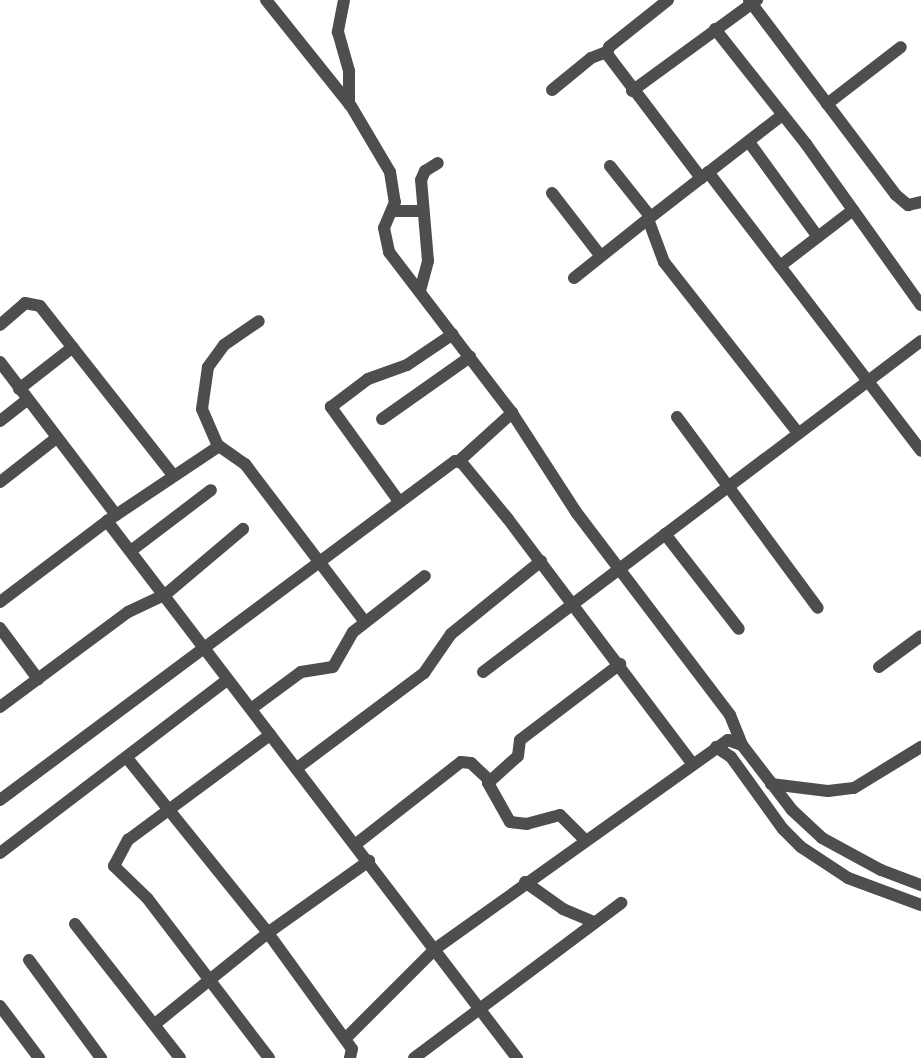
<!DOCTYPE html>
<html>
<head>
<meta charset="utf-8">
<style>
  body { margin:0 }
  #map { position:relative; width:921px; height:1058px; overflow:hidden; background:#fff; font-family:"Space Grotesk",sans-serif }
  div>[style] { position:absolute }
  .minor>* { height:12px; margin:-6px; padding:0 6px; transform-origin:6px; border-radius:6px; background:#4e4e4e }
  span { translate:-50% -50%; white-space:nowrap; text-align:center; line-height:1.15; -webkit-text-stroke:7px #fff; paint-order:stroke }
</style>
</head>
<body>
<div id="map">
  <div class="minor">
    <div style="left:266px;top:0;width:136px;rotate:51.3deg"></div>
    <div style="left:351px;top:106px;width:77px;rotate:59.4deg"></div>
    <div style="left:390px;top:172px;width:30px;rotate:81deg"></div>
    <div style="left:395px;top:202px;width:28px;rotate:113deg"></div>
    <div style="left:384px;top:228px;width:25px;rotate:78deg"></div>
    <div style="left:389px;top:252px;width:203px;rotate:52.6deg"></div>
    <div style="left:512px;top:413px;width:118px;rotate:57.1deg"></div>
    <div style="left:576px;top:512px;width:255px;rotate:52.8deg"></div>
    <div style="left:730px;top:715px;width:32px;rotate:68deg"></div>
    <div style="left:344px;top:0;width:33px;rotate:101deg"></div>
    <div style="left:338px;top:32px;width:41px;rotate:74.2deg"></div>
    <div style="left:349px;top:71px;width:33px;rotate:90deg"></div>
    <div style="left:668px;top:0;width:75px;rotate:141.5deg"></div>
    <div style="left:609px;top:47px;width:7px;rotate:106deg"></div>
    <div style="left:607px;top:54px;width:156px;rotate:52.8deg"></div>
    <div style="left:749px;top:0;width:244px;rotate:53deg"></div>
    <div style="left:896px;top:195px;width:16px;rotate:40deg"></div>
    <div style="left:908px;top:205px;width:13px;rotate:-13deg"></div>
    <div style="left:715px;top:29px;width:147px;rotate:51.6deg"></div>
    <div style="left:806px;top:144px;width:198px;rotate:54.5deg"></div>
    <div style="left:552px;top:90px;width:50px;rotate:-39.4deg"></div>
    <div style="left:591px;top:58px;width:17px;rotate:-21deg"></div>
    <div style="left:632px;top:91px;width:155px;rotate:-36.1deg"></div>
    <div style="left:827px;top:104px;width:93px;rotate:-37.6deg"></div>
    <div style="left:781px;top:116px;width:168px;rotate:142.2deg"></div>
    <div style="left:648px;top:219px;width:46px;rotate:69.6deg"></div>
    <div style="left:664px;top:262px;width:217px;rotate:51.9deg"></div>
    <div style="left:749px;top:142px;width:117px;rotate:54deg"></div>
    <div style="left:610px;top:166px;width:63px;rotate:51.5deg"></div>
    <div style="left:708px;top:172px;width:351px;rotate:52.6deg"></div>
    <div style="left:552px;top:193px;width:78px;rotate:52.3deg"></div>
    <div style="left:392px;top:211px;width:30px"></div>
    <div style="left:780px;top:266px;width:92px;rotate:-37.5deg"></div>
    <div style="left:574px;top:278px;width:95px;rotate:-38.6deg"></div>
    <div style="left:420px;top:291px;width:31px;rotate:-75deg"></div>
    <div style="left:428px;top:261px;width:81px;rotate:-94.9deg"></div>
    <div style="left:421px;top:180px;width:10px;rotate:-66deg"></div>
    <div style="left:425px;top:171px;width:15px;rotate:-32deg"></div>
    <div style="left:0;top:325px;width:33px;rotate:-41deg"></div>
    <div style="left:25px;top:303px;width:15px;rotate:11deg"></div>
    <div style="left:40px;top:306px;width:215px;rotate:51.8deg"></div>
    <div style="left:0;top:362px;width:192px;rotate:52.8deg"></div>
    <div style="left:19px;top:389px;width:68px;rotate:-37.9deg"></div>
    <div style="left:677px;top:417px;width:237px;rotate:53.6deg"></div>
    <div style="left:382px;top:419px;width:108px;rotate:-35.2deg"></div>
    <div style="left:0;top:421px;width:34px;rotate:-38deg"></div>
    <div style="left:218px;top:446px;width:40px;rotate:-113.4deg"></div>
    <div style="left:202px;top:409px;width:42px;rotate:-81.9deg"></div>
    <div style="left:208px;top:367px;width:27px;rotate:-54deg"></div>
    <div style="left:224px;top:345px;width:42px;rotate:-34.4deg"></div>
    <div style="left:459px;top:461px;width:72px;rotate:-42.2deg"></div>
    <div style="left:0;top:482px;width:70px;rotate:-38deg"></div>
    <div style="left:398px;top:500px;width:115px;rotate:-125.8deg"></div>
    <div style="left:331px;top:407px;width:46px;rotate:-37.1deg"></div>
    <div style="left:368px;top:379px;width:41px;rotate:-19.7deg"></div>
    <div style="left:407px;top:365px;width:55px;rotate:-34deg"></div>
    <div style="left:107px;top:521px;width:676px;rotate:52.64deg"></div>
    <div style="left:665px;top:534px;width:120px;rotate:52.1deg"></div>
    <div style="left:132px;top:550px;width:99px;rotate:-37.2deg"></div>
    <div style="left:0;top:602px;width:134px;rotate:-37.1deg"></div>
    <div style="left:107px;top:521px;width:135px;rotate:-33.8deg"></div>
    <div style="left:219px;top:446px;width:32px;rotate:35deg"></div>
    <div style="left:245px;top:464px;width:198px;rotate:52.8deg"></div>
    <div style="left:0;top:628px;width:64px;rotate:53.3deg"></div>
    <div style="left:879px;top:667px;width:52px;rotate:-36.4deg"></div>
    <div style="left:483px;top:672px;width:549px;rotate:-37.08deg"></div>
    <div style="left:0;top:707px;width:159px;rotate:-36.6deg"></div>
    <div style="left:128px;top:612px;width:42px;rotate:-25.3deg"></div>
    <div style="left:166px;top:594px;width:101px;rotate:-40.2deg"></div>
    <div style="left:251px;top:709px;width:62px;rotate:-36.5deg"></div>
    <div style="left:301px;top:672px;width:32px;rotate:-9deg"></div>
    <div style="left:333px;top:667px;width:40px;rotate:-60.3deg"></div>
    <div style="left:353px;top:632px;width:91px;rotate:-37.9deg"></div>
    <div style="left:716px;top:747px;width:18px;rotate:34deg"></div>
    <div style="left:731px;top:757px;width:89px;rotate:54.2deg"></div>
    <div style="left:783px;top:829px;width:25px;rotate:45deg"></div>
    <div style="left:801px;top:847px;width:56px;rotate:33.4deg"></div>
    <div style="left:848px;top:878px;width:78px;rotate:20.3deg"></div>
    <div style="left:127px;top:758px;width:225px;rotate:51.1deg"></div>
    <div style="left:268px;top:933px;width:143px;rotate:54.1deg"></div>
    <div style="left:352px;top:1049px;width:9px;rotate:103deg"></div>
    <div style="left:297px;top:768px;width:159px;rotate:-36.8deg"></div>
    <div style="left:424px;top:673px;width:47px;rotate:-55.3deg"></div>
    <div style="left:451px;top:634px;width:116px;rotate:-39deg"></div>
    <div style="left:771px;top:784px;width:57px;rotate:7deg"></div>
    <div style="left:828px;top:791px;width:26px;rotate:-7deg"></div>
    <div style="left:854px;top:788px;width:79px;rotate:-31.5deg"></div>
    <div style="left:0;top:800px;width:567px;rotate:-36.69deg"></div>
    <div style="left:455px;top:461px;width:7px;rotate:16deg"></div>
    <div style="left:462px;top:463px;width:72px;rotate:50.6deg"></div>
    <div style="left:508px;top:519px;width:306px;rotate:53deg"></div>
    <div style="left:584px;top:839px;width:34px;rotate:-135deg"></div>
    <div style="left:560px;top:815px;width:34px;rotate:165deg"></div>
    <div style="left:527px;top:824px;width:17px;rotate:-173deg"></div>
    <div style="left:510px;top:822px;width:45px;rotate:-119.4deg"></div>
    <div style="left:488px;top:783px;width:40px;rotate:-42deg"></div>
    <div style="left:518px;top:756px;width:16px;rotate:-83deg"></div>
    <div style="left:520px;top:740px;width:126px;rotate:-37.2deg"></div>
    <div style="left:356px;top:844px;width:133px;rotate:-38deg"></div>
    <div style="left:461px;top:762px;width:10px;rotate:6deg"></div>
    <div style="left:471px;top:763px;width:25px;rotate:43deg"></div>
    <div style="left:0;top:853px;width:285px;rotate:-37.3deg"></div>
    <div style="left:525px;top:882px;width:47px;rotate:35.4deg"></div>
    <div style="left:563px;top:909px;width:34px;rotate:23deg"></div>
    <div style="left:75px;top:924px;width:170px;rotate:51.9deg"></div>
    <div style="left:29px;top:960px;width:122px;rotate:53.7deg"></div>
    <div style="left:0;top:1006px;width:65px;rotate:53.1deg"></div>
    <div style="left:155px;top:1024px;width:146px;rotate:-38.9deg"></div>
    <div style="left:269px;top:932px;width:123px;rotate:-35.4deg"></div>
    <div style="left:345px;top:1039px;width:127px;rotate:-45deg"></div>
    <div style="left:435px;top:949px;width:360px;rotate:-35.5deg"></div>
    <div style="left:728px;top:740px;width:15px;rotate:20deg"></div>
    <div style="left:742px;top:745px;width:82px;rotate:52.4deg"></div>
    <div style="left:792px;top:810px;width:41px;rotate:43deg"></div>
    <div style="left:822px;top:838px;width:67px;rotate:28.5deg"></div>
    <div style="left:881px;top:870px;width:43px;rotate:20.6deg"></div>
    <div style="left:269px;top:1058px;width:201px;rotate:-127.3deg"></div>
    <div style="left:147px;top:898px;width:46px;rotate:-135.9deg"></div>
    <div style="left:114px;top:866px;width:30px;rotate:-62deg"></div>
    <div style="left:128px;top:840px;width:177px;rotate:-36.5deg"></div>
    <div style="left:414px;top:1058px;width:259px;rotate:-36.8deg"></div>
  </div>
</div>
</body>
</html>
